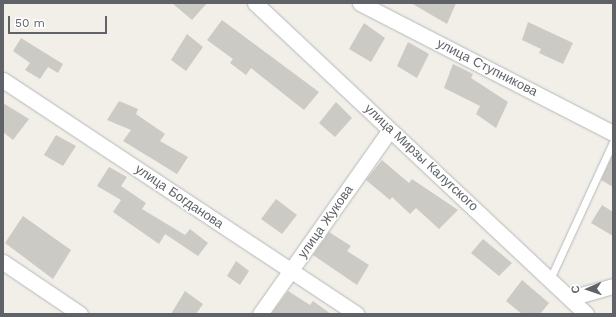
<!DOCTYPE html>
<html>
<head>
<meta charset="utf-8">
<style>
  body { margin:0 }
  #map { position:relative; width:616px; height:317px; overflow:hidden; background:#f1efe8; font-family:"Work Sans",sans-serif }
  div>[style] { position:absolute }
  .building>* { inset:0; background:#cccac5 }
  .roads { filter:drop-shadow(0 0 1px #b5b8bc) drop-shadow(0 0 1px #b5b8bc) }
  .lane>* { height:7px; margin:-3.5px; padding:0 3.5px; transform-origin:3.5px; border-radius:3.5px; background:#fff }
  .street>* { height:15px; margin:-7.5px; padding:0 7.5px; transform-origin:7.5px; border-radius:7.5px; background:#fff }
  span { translate:-50% -50%; white-space:nowrap; text-align:center; line-height:1.15; -webkit-text-stroke:3px #fff; paint-order:stroke }
  .street-label { font-size:13px; color:#5f6368 }
  .frame { position:absolute; inset:0; border:4px solid #5f6368; pointer-events:none }
  .north { position:absolute; left:568px; top:269px; width:40px; height:40px; -webkit-text-stroke:3px #fff; paint-order:stroke; rotate:268deg; font-size:11px; font-weight:700; line-height:16px; text-align:center; color:#5f6368 }
  .north::after { content:''; display:block; margin:auto; width:14px; height:18px; background:#5f6368; clip-path:polygon(50% 0,100% 100%,50% 72%,0 100%) }
  .scale { position:absolute; left:8px; top:16px; width:99px; height:18px; box-sizing:border-box; border:2px solid #5f6368; border-top:0; padding-left:5px; font-size:12px; line-height:14px; white-space:nowrap; color:#5f6368; -webkit-text-stroke:3px #fff; paint-order:stroke }
</style>
</head>
<body>
<div id="map">
  <div class="building">
    <div style="clip-path:polygon(172px 3px,207px 3px,192px 20px)"></div>
    <div style="clip-path:polygon(411px 3px,456px 3px,447px 24px)"></div>
    <div style="clip-path:polygon(222px 20px,319px 92px,304px 110px,251px 68px,246px 75px,230px 63px,233px 59px,207px 40px)"></div>
    <div style="clip-path:polygon(528px 22px,573px 43px,563px 64px,539px 53px,541px 49px,522px 40px)"></div>
    <div style="clip-path:polygon(364px 23px,385px 38px,371px 62px,349px 49px)"></div>
    <div style="clip-path:polygon(187px 34px,203px 47px,186px 71px,171px 60px)"></div>
    <div style="clip-path:polygon(21px 38px,63px 64px,58px 73px,48px 67px,40px 79px,25px 70px,30px 63px,13px 51px)"></div>
    <div style="clip-path:polygon(408px 42px,429px 54px,417px 78px,397px 66px)"></div>
    <div style="clip-path:polygon(453px 64px,473px 74px,471px 78px,508px 102px,496px 128px,476px 114px,480px 106px,444px 88px)"></div>
    <div style="clip-path:polygon(119px 101px,138px 109px,136px 114px,165px 134px,160px 141px,188px 157px,177px 174px,123px 141px,131px 130px,107px 120px)"></div>
    <div style="clip-path:polygon(336px 102px,352px 118px,335px 137px,319px 123px)"></div>
    <div style="clip-path:polygon(3px 103px,29px 119px,13px 140px,3px 132px)"></div>
    <div style="clip-path:polygon(56px 135px,76px 146px,63px 166px,44px 155px)"></div>
    <div style="clip-path:polygon(613px 154px,613px 187px,601px 180px)"></div>
    <div style="clip-path:polygon(382px 160px,409px 183px,412px 179px,458px 210px,439px 229px,416px 208px,410px 214px,392px 197px,390px 200px,366px 180px)"></div>
    <div style="clip-path:polygon(109px 167px,127px 177px,121px 186px,146px 203px,142px 209px,185px 235px,190px 229px,208px 243px,198px 256px,165px 234px,159px 244px,113px 212px,121px 200px,97px 186px)"></div>
    <div style="clip-path:polygon(276px 199px,297px 215px,282px 234px,261px 219px)"></div>
    <div style="clip-path:polygon(602px 205px,613px 212px,613px 236px,591px 223px)"></div>
    <div style="clip-path:polygon(23px 216px,71px 250px,53px 279px,5px 243px)"></div>
    <div style="clip-path:polygon(329px 232px,351px 246px,347px 251px,369px 265px,357px 285px,313px 255px)"></div>
    <div style="clip-path:polygon(483px 239px,512px 263px,499px 276px,471px 253px)"></div>
    <div style="clip-path:polygon(236px 261px,249px 271px,240px 285px,227px 276px)"></div>
    <div style="clip-path:polygon(522px 280px,549px 303px,540px 314px,522px 314px,506px 301px)"></div>
    <div style="clip-path:polygon(185px 291px,203px 304px,196px 314px,171px 314px)"></div>
    <div style="clip-path:polygon(288px 291px,310px 305px,313px 301px,331px 314px,271px 314px)"></div>
  </div>
  <div class="roads">
    <div class="lane">
      <div style="left:550px;top:279px;width:151px;rotate:-65.3deg"></div>
    </div>
    <div class="street">
      <div style="left:255px;top:3px;width:454px;rotate:43.2deg"></div>
      <div style="left:360px;top:3px;width:284px;rotate:27.2deg"></div>
      <div style="left:3px;top:80px;width:424px;rotate:33.5deg"></div>
      <div style="left:3px;top:262px;width:93px;rotate:34deg"></div>
      <div style="left:570px;top:298px;width:45px;rotate:-15.6deg"></div>
      <div style="left:260px;top:314px;width:225px;rotate:-54.8deg"></div>
    </div>
  </div>
  <div class="street-label">
    <span style="left:487px;top:68px;rotate:27deg">улица Ступникова</span>
    <span style="left:421px;top:158px;rotate:43deg">улица Мирзы Калугского</span>
    <span style="left:179px;top:197px;rotate:34deg">улица Богданова</span>
    <span style="left:326px;top:222px;rotate:-55deg">улица Жукова</span>
  </div>
  <div class="frame"></div>
  <div class="north">С</div>
  <div class="scale">50 m</div>
</div>
</body>
</html>
